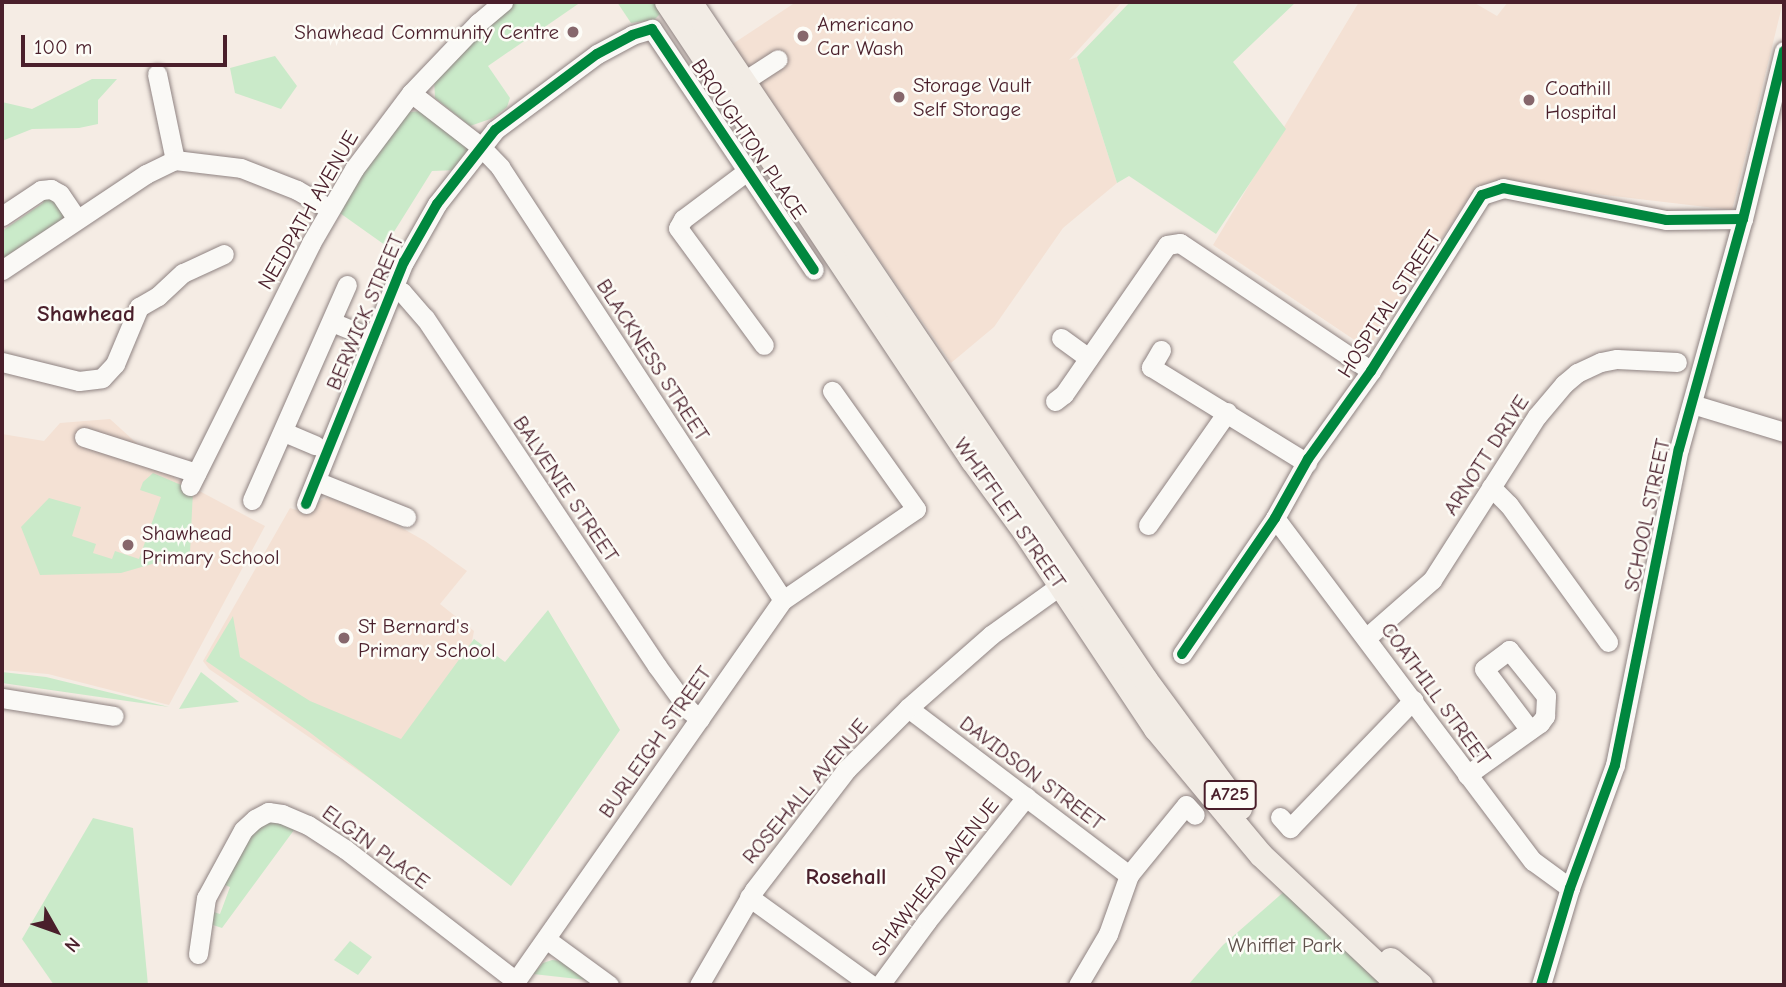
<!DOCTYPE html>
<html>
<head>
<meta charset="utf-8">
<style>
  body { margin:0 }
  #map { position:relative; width:1786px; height:987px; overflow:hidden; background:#f5ece4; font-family:"Comic Neue",sans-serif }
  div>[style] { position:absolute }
  .built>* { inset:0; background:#f4e1d4 }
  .green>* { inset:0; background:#caeac9 }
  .roads { filter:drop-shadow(0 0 2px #8f8382) drop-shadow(0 0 2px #8f8382) }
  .minor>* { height:19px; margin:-9.5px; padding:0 9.5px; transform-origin:9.5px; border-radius:9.5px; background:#faf9f6 }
  .major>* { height:24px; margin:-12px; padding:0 12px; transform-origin:12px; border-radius:12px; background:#f2ece5 }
  .cycleway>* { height:10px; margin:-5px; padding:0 5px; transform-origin:5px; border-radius:5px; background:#00873e }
  .dots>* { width:19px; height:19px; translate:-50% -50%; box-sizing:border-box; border:4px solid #fdfcf7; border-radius:50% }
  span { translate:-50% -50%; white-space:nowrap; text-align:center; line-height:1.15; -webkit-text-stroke:5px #fdfcf7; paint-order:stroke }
  .shield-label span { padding:2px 5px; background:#fdfcf7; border:2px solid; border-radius:5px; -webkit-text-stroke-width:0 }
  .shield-label { font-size:19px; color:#4a1f2b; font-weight:700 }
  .poi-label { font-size:21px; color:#4a1f2b }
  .left { translate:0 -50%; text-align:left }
  .right { translate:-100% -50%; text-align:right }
  .street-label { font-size:21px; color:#4a1f2b }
  .park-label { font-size:21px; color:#61524d }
  .neighbourhood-label { font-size:23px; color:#4a1f2b; font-weight:700 }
  .frame { position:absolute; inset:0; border:4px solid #4a1f2b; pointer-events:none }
  .north { position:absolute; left:21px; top:896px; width:70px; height:70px; -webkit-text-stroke:5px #fdfcf7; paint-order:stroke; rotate:130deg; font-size:19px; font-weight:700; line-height:28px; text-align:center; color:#4a1f2b }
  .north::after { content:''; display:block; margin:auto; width:24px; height:32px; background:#4a1f2b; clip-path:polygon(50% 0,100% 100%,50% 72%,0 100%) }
  .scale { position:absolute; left:21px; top:35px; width:206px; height:32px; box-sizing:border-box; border:4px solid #4a1f2b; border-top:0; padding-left:9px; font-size:21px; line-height:24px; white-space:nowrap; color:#4a1f2b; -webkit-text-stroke:5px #fdfcf7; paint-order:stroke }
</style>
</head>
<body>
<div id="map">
  <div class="built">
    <div style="clip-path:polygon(796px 2px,1122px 2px,1069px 60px,1077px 57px,1117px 183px,1063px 228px,994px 327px,951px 363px,731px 45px)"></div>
    <div style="clip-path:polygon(1359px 2px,1473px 2px,1497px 16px,1508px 2px,1783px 2px,1732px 210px,1520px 185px,1476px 187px,1368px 349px,1213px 245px)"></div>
    <div style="clip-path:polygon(110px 419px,175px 478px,265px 526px,169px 705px,48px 674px,2px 670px,2px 434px,44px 441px,60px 423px)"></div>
    <div style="clip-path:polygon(327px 497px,377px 514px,425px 541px,467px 571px,440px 604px,474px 631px,471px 646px,378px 784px,209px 669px,203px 661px,290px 508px,311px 514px,315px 504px)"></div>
  </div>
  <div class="green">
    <div style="clip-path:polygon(516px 2px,581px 2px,488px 66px,510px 98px,507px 107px,493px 118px,470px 126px,435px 98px,434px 78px,498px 15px)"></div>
    <div style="clip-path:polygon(617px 2px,657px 2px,663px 11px,654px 20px,631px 23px)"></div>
    <div style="clip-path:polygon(1130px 2px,1296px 2px,1233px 62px,1286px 129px,1216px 234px,1129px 176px,1117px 183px,1077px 57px)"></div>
    <div style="clip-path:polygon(275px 56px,297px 86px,281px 109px,235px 93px,230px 68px)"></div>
    <div style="clip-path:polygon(92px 79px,117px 79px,98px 100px,98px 124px,79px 128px,32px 129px,2px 141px,2px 102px,32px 109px)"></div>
    <div style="clip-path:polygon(420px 111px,471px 149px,457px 170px,432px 171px,387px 243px,401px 252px,399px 255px,337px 211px,403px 113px)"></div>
    <div style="clip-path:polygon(51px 193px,67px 216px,2px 259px,2px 231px,43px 203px,44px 196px)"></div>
    <div style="clip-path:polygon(153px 473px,193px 490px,190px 553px,121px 573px,40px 575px,21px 527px,49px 498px,81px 507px,72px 536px,96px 544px,93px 553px,112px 559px,115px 551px,139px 559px,161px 497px,140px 490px,143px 482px)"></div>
    <div style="clip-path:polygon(548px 610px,620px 730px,511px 886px,308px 731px,206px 661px,233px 616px,240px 657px,310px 701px,401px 739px,474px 639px,505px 662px)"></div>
    <div style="clip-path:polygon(2px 672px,46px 677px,169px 707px,2px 683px)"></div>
    <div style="clip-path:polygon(201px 672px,239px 702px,179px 709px)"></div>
    <div style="clip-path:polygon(93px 818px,133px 828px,148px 985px,54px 985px,22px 939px)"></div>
    <div style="clip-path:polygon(273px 819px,294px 830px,222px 928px,207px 923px,210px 911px,220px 914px,230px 887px,217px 882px,240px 840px)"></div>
    <div style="clip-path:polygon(1287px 889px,1386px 985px,1188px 985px,1223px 945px)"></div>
    <div style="clip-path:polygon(350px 941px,372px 957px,358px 975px,334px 960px)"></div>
    <div style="clip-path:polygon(552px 960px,561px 961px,587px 980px,533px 974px,543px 963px)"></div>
  </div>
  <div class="roads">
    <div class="minor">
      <div style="left:157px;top:74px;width:88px;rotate:78.2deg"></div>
      <div style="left:744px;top:81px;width:40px;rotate:-32.9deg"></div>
      <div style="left:411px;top:93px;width:88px;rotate:37.6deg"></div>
      <div style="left:481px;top:147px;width:28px;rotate:46deg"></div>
      <div style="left:500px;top:167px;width:517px;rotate:56.83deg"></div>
      <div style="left:747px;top:171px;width:80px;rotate:143.1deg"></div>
      <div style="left:683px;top:219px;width:10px;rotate:119deg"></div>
      <div style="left:678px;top:228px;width:145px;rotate:53.7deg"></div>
      <div style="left:2px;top:216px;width:47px;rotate:-33.7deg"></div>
      <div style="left:41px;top:190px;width:10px;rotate:-6deg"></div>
      <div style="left:51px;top:189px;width:10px;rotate:29deg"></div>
      <div style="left:60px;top:194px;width:30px;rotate:56deg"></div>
      <div style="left:2px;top:270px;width:173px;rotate:-33.7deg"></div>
      <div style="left:146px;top:174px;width:32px;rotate:-26deg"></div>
      <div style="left:175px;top:160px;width:66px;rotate:6.9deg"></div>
      <div style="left:241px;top:168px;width:60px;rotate:21.4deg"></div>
      <div style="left:297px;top:190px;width:38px;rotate:30deg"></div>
      <div style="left:394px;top:288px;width:9px;rotate:27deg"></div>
      <div style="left:402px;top:292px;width:35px;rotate:49deg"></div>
      <div style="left:425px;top:318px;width:418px;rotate:56.3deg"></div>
      <div style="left:657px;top:666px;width:54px;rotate:54deg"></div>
      <div style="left:689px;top:710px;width:14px;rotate:39deg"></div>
      <div style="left:332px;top:322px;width:44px;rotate:22.5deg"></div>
      <div style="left:1061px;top:338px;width:34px;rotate:36deg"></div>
      <div style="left:1161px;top:350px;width:20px;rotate:120deg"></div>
      <div style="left:1151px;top:367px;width:183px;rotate:31.6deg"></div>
      <div style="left:2px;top:362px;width:79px;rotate:13.9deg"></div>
      <div style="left:79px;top:381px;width:23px;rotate:-7deg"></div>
      <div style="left:102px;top:378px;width:19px;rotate:-47deg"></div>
      <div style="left:115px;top:364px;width:62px;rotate:-67.2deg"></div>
      <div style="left:139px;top:307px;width:22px;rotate:-30deg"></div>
      <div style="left:158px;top:296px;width:34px;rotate:-43deg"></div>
      <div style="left:183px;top:273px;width:45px;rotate:-24.9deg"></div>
      <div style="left:1055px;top:401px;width:11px;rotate:-38deg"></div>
      <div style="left:1064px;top:394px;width:181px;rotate:-55.3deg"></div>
      <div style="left:1167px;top:245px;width:13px;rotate:-9deg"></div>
      <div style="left:1180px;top:243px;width:230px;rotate:33.8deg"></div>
      <div style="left:1692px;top:404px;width:96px;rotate:16.9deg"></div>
      <div style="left:284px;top:432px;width:34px;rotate:23deg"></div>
      <div style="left:84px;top:437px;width:118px;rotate:17.8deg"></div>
      <div style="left:316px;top:481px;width:97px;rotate:21.8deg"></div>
      <div style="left:190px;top:486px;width:271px;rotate:-63.5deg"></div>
      <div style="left:311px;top:243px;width:86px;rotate:-59.8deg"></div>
      <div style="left:354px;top:169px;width:95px;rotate:-53.1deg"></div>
      <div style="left:411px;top:93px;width:97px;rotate:-46.3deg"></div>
      <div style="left:478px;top:23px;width:33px;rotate:-40deg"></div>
      <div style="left:1491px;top:487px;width:25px;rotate:45deg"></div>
      <div style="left:1509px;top:505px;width:169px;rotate:54.1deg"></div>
      <div style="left:252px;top:500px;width:235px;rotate:-66.2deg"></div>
      <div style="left:306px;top:504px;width:261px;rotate:-68deg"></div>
      <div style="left:404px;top:262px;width:67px;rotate:-60.4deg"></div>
      <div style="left:437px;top:204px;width:94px;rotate:-51.9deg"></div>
      <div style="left:495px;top:130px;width:127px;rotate:-36.7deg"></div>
      <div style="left:597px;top:54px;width:40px;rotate:-28deg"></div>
      <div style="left:632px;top:35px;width:21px;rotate:-17deg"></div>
      <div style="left:652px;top:29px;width:290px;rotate:56.1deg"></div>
      <div style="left:1275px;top:518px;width:429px;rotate:53.1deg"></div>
      <div style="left:1533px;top:861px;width:46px;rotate:36.1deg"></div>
      <div style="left:1148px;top:525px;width:138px;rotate:-55deg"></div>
      <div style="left:1366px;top:638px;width:88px;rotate:-41.3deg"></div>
      <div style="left:1432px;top:580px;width:195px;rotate:-57.4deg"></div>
      <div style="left:1537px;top:416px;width:42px;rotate:-49.8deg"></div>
      <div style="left:1564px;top:384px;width:17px;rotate:-40deg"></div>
      <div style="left:1577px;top:373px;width:26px;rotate:-25deg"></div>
      <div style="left:1601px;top:362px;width:16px;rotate:-11deg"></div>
      <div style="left:1617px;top:359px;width:60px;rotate:2.9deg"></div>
      <div style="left:1182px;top:654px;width:165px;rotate:-55.6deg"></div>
      <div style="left:1275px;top:518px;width:68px;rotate:-60.8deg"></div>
      <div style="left:1308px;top:459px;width:108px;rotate:-54.4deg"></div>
      <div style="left:1371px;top:371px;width:208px;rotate:-57.8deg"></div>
      <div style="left:1482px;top:195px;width:22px;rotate:-18deg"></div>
      <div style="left:1503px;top:188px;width:166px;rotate:11.1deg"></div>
      <div style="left:1666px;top:220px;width:77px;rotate:-0.7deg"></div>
      <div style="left:2px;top:698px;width:113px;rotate:9.1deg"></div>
      <div style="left:908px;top:708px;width:277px;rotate:37.1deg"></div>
      <div style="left:1467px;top:775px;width:90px;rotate:-35.5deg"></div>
      <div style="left:1540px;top:723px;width:9px;rotate:-54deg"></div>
      <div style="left:1545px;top:716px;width:20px;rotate:-87deg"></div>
      <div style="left:1546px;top:696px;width:59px;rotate:-128.8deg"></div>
      <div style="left:1509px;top:650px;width:31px;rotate:143deg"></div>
      <div style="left:1484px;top:669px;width:76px;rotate:53deg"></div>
      <div style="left:1280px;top:817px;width:15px;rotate:48deg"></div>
      <div style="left:1290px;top:828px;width:178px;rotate:-46.1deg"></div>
      <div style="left:749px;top:897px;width:150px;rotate:35.8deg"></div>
      <div style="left:546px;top:939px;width:78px;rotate:36.1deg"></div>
      <div style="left:198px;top:954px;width:57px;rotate:-81.9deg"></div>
      <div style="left:206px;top:898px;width:77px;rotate:-61.4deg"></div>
      <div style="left:243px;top:830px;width:16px;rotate:-43deg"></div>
      <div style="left:255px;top:819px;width:15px;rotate:-28deg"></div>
      <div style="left:268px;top:812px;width:14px;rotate:8deg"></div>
      <div style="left:282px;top:814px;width:28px;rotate:23deg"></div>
      <div style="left:308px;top:825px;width:44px;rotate:33deg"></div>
      <div style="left:345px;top:849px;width:216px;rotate:37.7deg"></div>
      <div style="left:513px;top:985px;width:470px;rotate:-55deg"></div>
      <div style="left:783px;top:600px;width:161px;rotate:-34.4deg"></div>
      <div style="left:916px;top:509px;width:145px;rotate:-125.4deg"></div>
      <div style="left:699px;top:985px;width:110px;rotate:-59.9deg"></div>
      <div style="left:754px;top:890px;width:153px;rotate:-52.5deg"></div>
      <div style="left:847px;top:769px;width:86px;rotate:-45deg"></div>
      <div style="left:908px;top:708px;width:111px;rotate:-41.3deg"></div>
      <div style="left:991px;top:635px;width:100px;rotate:-35.6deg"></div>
      <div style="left:880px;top:985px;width:79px;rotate:-53.7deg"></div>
      <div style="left:927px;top:921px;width:159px;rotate:-51.4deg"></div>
      <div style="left:1078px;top:985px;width:59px;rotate:-59.5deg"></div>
      <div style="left:1108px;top:934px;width:63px;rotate:-70.4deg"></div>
      <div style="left:1129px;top:875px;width:90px;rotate:-50.8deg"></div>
      <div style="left:1186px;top:805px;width:13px;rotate:48deg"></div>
      <div style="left:1541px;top:985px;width:101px;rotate:-73.4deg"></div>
      <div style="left:1570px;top:888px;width:131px;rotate:-69.9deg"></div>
      <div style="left:1615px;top:765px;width:322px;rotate:-78.6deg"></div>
      <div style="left:1679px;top:449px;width:239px;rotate:-74.5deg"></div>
      <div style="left:1743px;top:219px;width:173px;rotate:-76.3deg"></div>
    </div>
    <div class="major">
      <div style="left:667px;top:2px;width:552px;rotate:56.31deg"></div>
      <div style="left:973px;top:461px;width:88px;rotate:53.8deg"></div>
      <div style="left:1025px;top:532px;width:237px;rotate:56.4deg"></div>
      <div style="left:1156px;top:729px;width:164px;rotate:50.2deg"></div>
      <div style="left:1261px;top:855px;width:190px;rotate:43.3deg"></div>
      <div style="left:690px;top:2px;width:817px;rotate:56.08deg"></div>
      <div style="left:1146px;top:680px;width:159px;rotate:53.7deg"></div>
      <div style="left:1391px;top:960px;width:39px;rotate:40deg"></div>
    </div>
  </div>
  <div class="cycleway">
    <div style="left:306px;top:504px;width:261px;rotate:-68deg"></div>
    <div style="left:404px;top:262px;width:67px;rotate:-60.4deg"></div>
    <div style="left:437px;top:204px;width:94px;rotate:-51.9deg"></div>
    <div style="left:495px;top:130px;width:127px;rotate:-36.7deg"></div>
    <div style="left:597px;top:54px;width:40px;rotate:-28deg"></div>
    <div style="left:632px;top:35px;width:21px;rotate:-17deg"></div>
    <div style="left:652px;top:29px;width:290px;rotate:56.1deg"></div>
    <div style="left:1182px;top:654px;width:165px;rotate:-55.6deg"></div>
    <div style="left:1275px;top:518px;width:68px;rotate:-60.8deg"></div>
    <div style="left:1308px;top:459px;width:108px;rotate:-54.4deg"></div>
    <div style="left:1371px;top:371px;width:208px;rotate:-57.8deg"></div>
    <div style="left:1482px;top:195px;width:22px;rotate:-18deg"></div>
    <div style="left:1503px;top:188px;width:166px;rotate:11.1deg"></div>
    <div style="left:1666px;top:220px;width:77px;rotate:-0.7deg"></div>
    <div style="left:1541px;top:985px;width:101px;rotate:-73.4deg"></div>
    <div style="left:1570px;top:888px;width:131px;rotate:-69.9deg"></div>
    <div style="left:1615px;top:765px;width:322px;rotate:-78.6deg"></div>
    <div style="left:1679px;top:449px;width:239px;rotate:-74.5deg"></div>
    <div style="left:1743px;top:219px;width:173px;rotate:-76.3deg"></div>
  </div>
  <div class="dots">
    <div style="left:573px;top:32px;background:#86676c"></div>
    <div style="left:803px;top:36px;background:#86676c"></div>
    <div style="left:899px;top:97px;background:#86676c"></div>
    <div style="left:1529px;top:100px;background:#86676c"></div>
    <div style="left:128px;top:545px;background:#86676c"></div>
    <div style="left:344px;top:638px;background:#86676c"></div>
  </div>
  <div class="shield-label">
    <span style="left:1230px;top:795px">A725</span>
  </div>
  <div class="poi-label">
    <span class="left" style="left:817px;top:36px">Americano<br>Car Wash</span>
    <span class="right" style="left:559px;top:32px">Shawhead Community Centre</span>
    <span class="left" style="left:913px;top:97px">Storage Vault<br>Self Storage</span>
    <span class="left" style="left:1545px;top:100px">Coathill<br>Hospital</span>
    <span class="left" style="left:142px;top:545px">Shawhead<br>Primary School</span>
    <span class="left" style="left:358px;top:638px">St Bernard's<br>Primary School</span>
  </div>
  <div class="street-label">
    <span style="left:749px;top:139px;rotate:56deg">BROUGHTON PLACE</span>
    <span style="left:308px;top:210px;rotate:-60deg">NEIDPATH AVENUE</span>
    <span style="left:1389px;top:304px;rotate:-57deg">HOSPITAL STREET</span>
    <span style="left:365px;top:312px;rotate:-67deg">BERWICK STREET</span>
    <span style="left:653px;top:360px;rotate:57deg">BLACKNESS STREET</span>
    <span style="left:1486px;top:455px;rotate:-57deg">ARNOTT DRIVE</span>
    <span style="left:566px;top:489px;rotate:56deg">BALVENIE STREET</span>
    <span style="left:1010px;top:513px;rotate:55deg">WHIFFLET STREET</span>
    <span style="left:1647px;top:515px;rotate:-78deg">SCHOOL STREET</span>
    <span style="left:1436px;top:694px;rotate:54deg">COATHILL STREET</span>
    <span style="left:655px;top:742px;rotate:-55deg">BURLEIGH STREET</span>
    <span style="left:1032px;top:773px;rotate:37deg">DAVIDSON STREET</span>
    <span style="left:805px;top:791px;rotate:-50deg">ROSEHALL AVENUE</span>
    <span style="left:376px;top:847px;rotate:36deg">ELGIN PLACE</span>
    <span style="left:935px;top:877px;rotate:-52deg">SHAWHEAD AVENUE</span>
  </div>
  <div class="park-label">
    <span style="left:1285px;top:945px">Whifflet Park</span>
  </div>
  <div class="neighbourhood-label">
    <span style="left:86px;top:314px">Shawhead</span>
    <span style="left:846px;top:877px">Rosehall</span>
  </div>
  <div class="frame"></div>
  <div class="north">N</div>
  <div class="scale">100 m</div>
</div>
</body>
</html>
